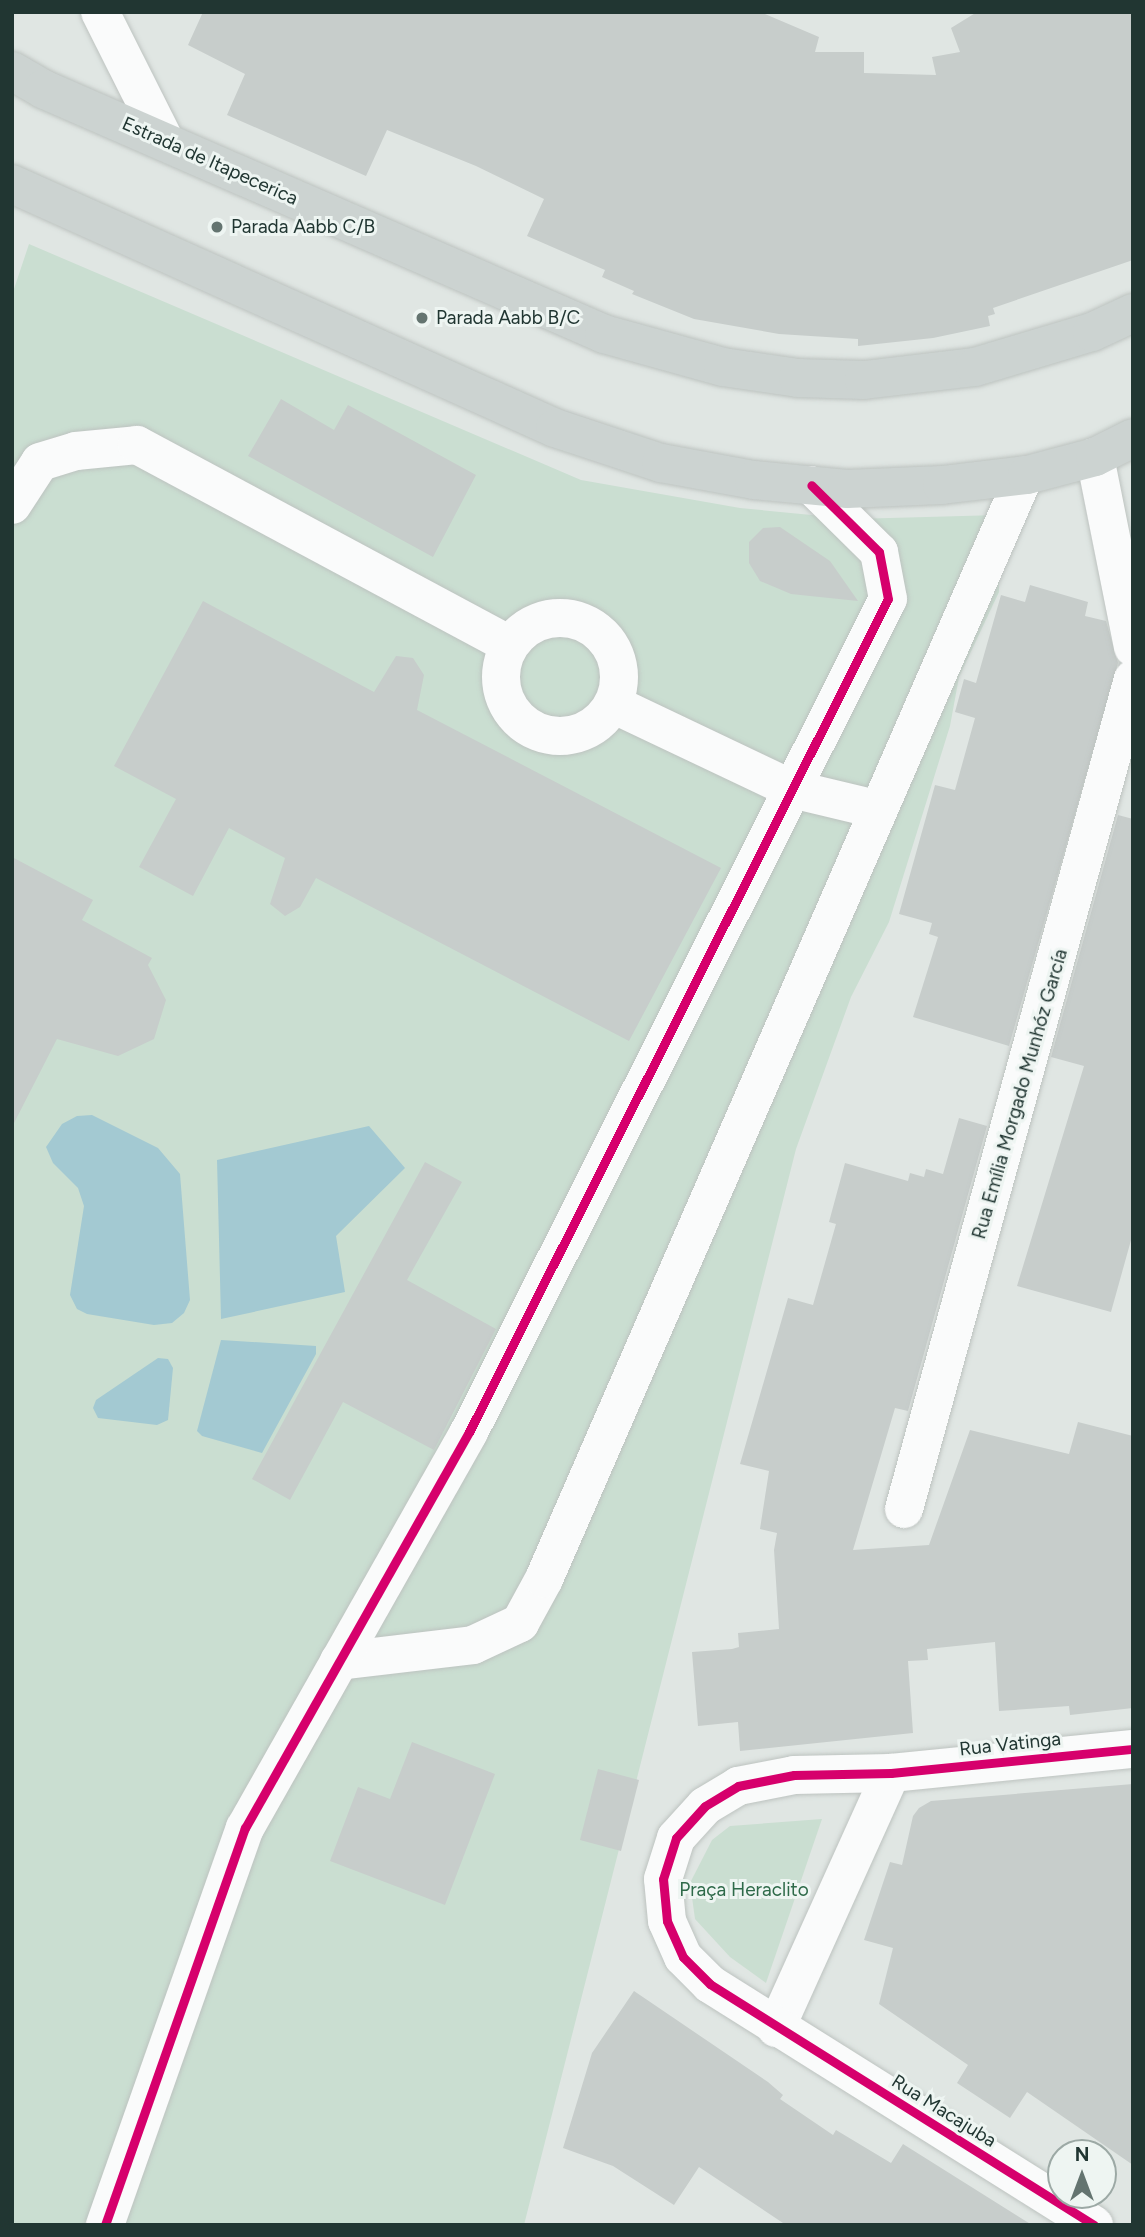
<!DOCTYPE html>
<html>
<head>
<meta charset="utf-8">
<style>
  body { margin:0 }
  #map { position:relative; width:1145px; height:2237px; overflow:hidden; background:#e0e6e3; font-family:Figtree,sans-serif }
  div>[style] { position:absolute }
  .green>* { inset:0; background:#caded1 }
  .water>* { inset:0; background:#a3c9d2 }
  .building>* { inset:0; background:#c7cdcb }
  .roads { filter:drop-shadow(0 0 2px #bdc3c0) drop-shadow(0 0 2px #bdc3c0) }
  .minor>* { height:38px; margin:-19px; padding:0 19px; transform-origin:19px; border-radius:19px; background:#fafbfb }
  .minor>.ring { margin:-19px; padding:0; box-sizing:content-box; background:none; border:38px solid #fafbfb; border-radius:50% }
  .major>* { height:38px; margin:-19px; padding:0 19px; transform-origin:19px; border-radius:19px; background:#ccd3d1 }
  .cycleway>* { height:9px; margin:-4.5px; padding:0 4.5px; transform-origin:4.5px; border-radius:4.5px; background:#d6006c }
  .dots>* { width:19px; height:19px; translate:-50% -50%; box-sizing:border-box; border:4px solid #eef5f2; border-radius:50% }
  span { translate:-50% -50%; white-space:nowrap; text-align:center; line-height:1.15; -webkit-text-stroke:6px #eef5f2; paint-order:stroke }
  .street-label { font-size:19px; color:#213632 }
  .poi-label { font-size:19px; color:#213632 }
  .left { translate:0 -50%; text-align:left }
  .park-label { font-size:19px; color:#2e6a49 }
  .frame { position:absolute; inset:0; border:14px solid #213632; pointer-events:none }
  .north { position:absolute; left:1047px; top:2139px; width:70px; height:70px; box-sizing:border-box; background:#eef5f2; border:2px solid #9ca9a5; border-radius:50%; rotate:0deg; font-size:19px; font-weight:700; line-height:28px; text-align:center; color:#213632 }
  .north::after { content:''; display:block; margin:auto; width:24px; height:32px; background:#647470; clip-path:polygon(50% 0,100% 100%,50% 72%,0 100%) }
</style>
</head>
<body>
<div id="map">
  <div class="green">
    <div style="clip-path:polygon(29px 244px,581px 480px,740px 508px,853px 519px,999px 515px,999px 592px,959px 677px,950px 726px,889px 922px,851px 997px,796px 1149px,524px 2225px,12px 2225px,12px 295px)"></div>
    <div style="clip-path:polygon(822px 1819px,766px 1983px,730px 1957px,695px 1919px,690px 1883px,712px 1840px,730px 1826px)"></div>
  </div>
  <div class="water">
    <div style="clip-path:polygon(92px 1115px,158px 1148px,180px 1174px,190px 1300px,184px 1313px,172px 1323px,154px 1325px,87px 1314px,77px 1309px,70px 1295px,84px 1206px,78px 1188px,53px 1163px,46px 1147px,62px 1124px,77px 1116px)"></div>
    <div style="clip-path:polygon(369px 1126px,405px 1168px,336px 1236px,345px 1292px,221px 1319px,217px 1160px)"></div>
    <div style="clip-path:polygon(221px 1340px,316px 1346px,316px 1354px,262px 1453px,202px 1436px,197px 1431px)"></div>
    <div style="clip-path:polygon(158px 1358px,168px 1359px,173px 1368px,168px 1420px,157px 1425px,98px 1418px,93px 1408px,96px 1400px)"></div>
  </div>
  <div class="building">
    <div style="clip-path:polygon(203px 12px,760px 12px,819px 37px,815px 52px,864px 52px,864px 73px,936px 75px,932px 57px,960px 52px,951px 28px,977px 12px,1133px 12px,1133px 260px,993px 308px,995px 314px,988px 316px,990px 326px,933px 338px,858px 346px,858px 339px,779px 334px,694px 319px,632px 294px,634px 291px,602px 277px,605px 270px,527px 236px,544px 199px,476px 166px,387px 130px,366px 176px,227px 115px,245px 74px,188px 45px)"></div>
    <div style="clip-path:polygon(281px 399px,334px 430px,348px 405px,476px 475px,433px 557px,248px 456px)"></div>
    <div style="clip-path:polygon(780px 527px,830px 561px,858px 601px,791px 594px,760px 581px,749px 563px,749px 542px,763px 528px)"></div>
    <div style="clip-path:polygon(1030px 585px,1088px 602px,1085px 616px,1106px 621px,1118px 663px,1009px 1046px,913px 1017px,938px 937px,929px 934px,932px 923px,899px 914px,935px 785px,955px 790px,975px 718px,955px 712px,964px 679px,976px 683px,1001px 595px,1025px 602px)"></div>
    <div style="clip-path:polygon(203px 601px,374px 692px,396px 656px,413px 658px,424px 675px,417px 710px,721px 868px,629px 1041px,316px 878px,300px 907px,285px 916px,270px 904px,285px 858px,229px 828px,193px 896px,139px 867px,176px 799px,114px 766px)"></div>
    <div style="clip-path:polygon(1118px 815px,1133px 819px,1133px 1233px,1111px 1312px,1017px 1286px,1084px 1066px,1051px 1057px)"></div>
    <div style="clip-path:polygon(12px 857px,93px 900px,82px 920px,152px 958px,148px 965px,166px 1000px,154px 1039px,118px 1056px,57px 1039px,12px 1127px)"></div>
    <div style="clip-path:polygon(959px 1118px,987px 1126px,908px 1411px,895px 1408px,853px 1550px,929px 1545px,970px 1430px,1069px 1454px,1078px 1422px,1133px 1436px,1133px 1708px,1070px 1715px,1069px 1706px,999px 1711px,995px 1642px,927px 1649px,928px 1660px,908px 1661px,913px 1733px,740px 1751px,738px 1722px,698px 1726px,692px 1652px,732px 1649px,739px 1647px,738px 1633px,779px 1629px,774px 1550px,777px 1533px,760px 1529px,769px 1471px,740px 1464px,788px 1298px,813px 1305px,836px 1224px,829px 1222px,845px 1163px,908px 1181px,910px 1173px,924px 1177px,926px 1169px,943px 1174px)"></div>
    <div style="clip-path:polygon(425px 1162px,462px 1182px,407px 1280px,496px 1329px,434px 1450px,343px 1402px,290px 1500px,252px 1479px)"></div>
    <div style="clip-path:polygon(412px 1742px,495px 1774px,445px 1905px,330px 1861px,358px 1787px,390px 1799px)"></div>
    <div style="clip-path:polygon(598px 1769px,639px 1780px,621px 1851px,580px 1840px)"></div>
    <div style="clip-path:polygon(1133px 1784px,1133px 2165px,1027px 2092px,1010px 2118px,957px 2083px,968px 2065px,879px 2004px,893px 1948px,864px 1940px,890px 1862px,902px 1865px,913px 1816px,919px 1808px,931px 1801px)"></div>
    <div style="clip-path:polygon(634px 1991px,768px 2082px,783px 2095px,780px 2099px,833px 2135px,836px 2130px,891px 2163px,903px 2144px,1032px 2225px,786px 2225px,699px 2167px,674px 2205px,613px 2166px,563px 2148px,592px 2053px)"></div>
  </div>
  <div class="roads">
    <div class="minor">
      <div style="left:100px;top:12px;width:144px;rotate:63.3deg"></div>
      <div style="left:1095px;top:457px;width:194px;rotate:78.7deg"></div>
      <div style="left:12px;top:505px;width:51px;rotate:-56.9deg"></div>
      <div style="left:40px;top:462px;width:38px;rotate:-17deg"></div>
      <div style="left:76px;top:451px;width:61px;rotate:-5.6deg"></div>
      <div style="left:137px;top:445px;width:421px;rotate:28.2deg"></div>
      <div class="ring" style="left:501px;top:618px;width:80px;height:80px"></div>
      <div style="left:615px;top:705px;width:196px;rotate:25.4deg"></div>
      <div style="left:792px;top:789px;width:86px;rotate:13.4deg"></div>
      <div style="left:904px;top:1509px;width:861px;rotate:-74.58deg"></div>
      <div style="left:339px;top:1661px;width:135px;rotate:-6.8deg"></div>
      <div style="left:473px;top:1645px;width:52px;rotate:-25.1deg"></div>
      <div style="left:520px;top:1623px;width:50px;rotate:-61.4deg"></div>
      <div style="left:544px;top:1579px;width:1203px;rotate:-66.48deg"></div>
      <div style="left:776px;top:2028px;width:280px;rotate:-65.7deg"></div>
      <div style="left:105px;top:2225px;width:421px;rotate:-70.6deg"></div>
      <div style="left:245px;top:1828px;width:455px;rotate:-60.5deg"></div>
      <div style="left:469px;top:1432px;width:932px;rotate:-63.3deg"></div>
      <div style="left:888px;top:599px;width:48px;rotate:-100.8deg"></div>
      <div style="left:879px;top:552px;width:95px;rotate:-135.4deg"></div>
      <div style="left:1094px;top:2225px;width:453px;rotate:-147.9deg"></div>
      <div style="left:710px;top:1984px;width:38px;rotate:-135deg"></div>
      <div style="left:683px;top:1957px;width:39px;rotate:-114deg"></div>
      <div style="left:667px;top:1921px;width:42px;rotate:-95.4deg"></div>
      <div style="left:663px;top:1879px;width:43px;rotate:-72.4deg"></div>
      <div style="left:676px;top:1838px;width:43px;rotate:-47.8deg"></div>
      <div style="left:705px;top:1806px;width:39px;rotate:-31deg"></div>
      <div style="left:738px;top:1786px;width:57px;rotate:-11.1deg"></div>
      <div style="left:794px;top:1775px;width:97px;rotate:-1.2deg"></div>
      <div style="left:891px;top:1773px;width:243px;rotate:-5.7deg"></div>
    </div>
    <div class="major">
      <div style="left:12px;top:71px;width:36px;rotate:30deg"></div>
      <div style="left:43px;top:89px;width:612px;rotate:23.59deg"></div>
      <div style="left:604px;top:334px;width:123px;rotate:15.5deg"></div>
      <div style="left:723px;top:367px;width:76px;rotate:8.3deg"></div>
      <div style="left:798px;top:378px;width:66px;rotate:1.7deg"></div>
      <div style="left:864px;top:380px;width:112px;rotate:-6.7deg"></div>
      <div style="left:975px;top:367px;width:122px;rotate:-16.7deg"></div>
      <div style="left:1092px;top:332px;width:45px;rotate:-24.9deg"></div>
      <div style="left:12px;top:184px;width:595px;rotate:24.2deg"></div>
      <div style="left:555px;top:428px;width:112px;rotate:18.3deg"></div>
      <div style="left:661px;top:463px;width:95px;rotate:10.4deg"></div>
      <div style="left:754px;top:480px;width:93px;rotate:5.5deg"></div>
      <div style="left:847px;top:489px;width:95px;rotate:-2.4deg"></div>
      <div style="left:942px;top:485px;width:86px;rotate:-6.7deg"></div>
      <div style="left:1027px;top:475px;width:70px;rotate:-14.8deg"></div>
      <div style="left:1095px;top:457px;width:42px;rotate:-26.6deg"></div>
    </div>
  </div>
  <div class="cycleway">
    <div style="left:105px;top:2225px;width:421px;rotate:-70.6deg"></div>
    <div style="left:245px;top:1828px;width:455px;rotate:-60.5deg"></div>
    <div style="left:469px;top:1432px;width:932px;rotate:-63.3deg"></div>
    <div style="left:888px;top:599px;width:48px;rotate:-100.8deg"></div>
    <div style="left:879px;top:552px;width:95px;rotate:-135.4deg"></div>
    <div style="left:1094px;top:2225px;width:453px;rotate:-147.9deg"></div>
    <div style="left:710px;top:1984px;width:38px;rotate:-135deg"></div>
    <div style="left:683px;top:1957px;width:39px;rotate:-114deg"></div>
    <div style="left:667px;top:1921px;width:42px;rotate:-95.4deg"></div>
    <div style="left:663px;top:1879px;width:43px;rotate:-72.4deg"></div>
    <div style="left:676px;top:1838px;width:43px;rotate:-47.8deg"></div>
    <div style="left:705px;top:1806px;width:39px;rotate:-31deg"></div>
    <div style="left:738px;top:1786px;width:57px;rotate:-11.1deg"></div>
    <div style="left:794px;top:1775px;width:97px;rotate:-1.2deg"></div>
    <div style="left:891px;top:1773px;width:243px;rotate:-5.7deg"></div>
  </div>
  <div class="dots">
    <div style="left:217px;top:227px;background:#647470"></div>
    <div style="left:422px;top:318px;background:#647470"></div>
  </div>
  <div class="street-label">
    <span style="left:210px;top:161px;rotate:24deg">Estrada de Itapecerica</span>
    <span style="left:1020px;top:1094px;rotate:-74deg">Rua Emília Morgado Munhóz García</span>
    <span style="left:1010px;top:1744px;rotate:-6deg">Rua Vatinga</span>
    <span style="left:944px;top:2111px;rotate:32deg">Rua Macajuba</span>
  </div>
  <div class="poi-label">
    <span class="left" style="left:231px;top:227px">Parada Aabb C/B</span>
    <span class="left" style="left:436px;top:318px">Parada Aabb B/C</span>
  </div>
  <div class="park-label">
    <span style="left:744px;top:1890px">Praça Heraclito</span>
  </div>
  <div class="frame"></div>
  <div class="north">N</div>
</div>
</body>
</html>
